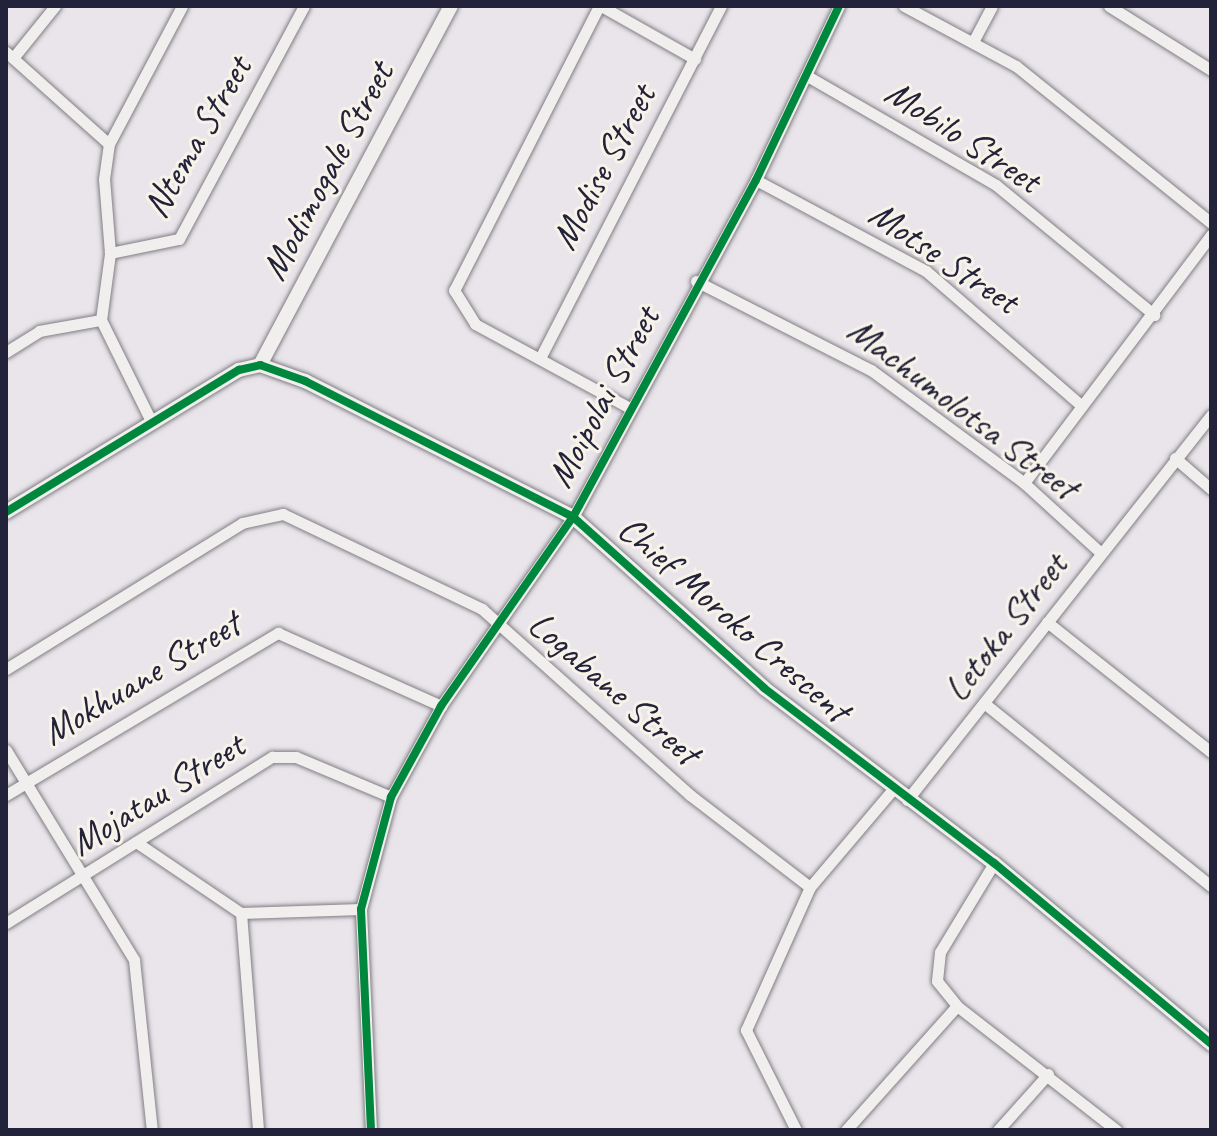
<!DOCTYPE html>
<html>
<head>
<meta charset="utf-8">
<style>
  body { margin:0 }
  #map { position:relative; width:1217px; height:1136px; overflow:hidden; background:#e9e5ea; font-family:Caveat,sans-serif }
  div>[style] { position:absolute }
  .roads { filter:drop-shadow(0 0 2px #807e85) drop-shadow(0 0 2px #807e85) }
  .minor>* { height:11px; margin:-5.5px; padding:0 5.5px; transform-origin:5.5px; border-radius:5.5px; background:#f1efed }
  .tertiary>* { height:14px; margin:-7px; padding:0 7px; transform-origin:7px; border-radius:7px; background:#f1efed }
  .cycleway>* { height:8px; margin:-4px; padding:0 4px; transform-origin:4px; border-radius:4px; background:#00873e }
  span { translate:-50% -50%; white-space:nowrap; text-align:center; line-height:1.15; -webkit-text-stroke:6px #f7f3e8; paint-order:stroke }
  .street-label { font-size:38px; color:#22223b }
  .frame { position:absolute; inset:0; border:8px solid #22223b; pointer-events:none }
</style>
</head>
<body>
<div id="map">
  <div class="roads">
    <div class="minor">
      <div style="left:599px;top:6px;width:319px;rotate:117deg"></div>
      <div style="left:454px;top:290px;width:40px;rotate:58deg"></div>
      <div style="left:475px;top:324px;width:174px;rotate:28.5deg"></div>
      <div style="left:601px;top:6px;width:108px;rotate:29.4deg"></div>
      <div style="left:904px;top:6px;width:127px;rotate:28.2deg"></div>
      <div style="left:1016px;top:66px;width:250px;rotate:38.8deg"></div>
      <div style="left:1109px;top:6px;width:120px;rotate:32.1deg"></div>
      <div style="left:974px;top:40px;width:38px;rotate:-62deg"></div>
      <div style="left:6px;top:52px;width:138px;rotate:41.8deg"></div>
      <div style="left:13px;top:58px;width:67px;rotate:-51.1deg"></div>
      <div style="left:809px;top:77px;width:216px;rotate:30deg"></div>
      <div style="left:996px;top:185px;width:205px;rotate:39.4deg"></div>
      <div style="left:756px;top:180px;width:193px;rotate:28.2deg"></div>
      <div style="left:926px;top:271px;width:206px;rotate:40.9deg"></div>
      <div style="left:110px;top:253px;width:70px;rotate:-11.5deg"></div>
      <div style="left:179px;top:239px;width:264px;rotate:-61.8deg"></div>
      <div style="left:696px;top:281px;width:196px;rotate:27deg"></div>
      <div style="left:871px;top:370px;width:190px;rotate:36.4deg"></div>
      <div style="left:1024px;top:483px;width:104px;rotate:42.3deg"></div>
      <div style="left:6px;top:352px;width:39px;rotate:-32deg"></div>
      <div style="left:39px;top:331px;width:63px;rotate:-10.1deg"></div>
      <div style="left:540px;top:358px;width:396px;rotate:-62.8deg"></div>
      <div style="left:151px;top:421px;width:113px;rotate:-116.3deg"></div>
      <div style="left:101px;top:320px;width:68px;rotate:-82.3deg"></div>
      <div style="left:110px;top:253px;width:74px;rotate:-94.6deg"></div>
      <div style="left:104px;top:179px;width:35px;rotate:-82deg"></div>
      <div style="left:109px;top:144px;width:156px;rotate:-62.1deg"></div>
      <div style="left:1175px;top:458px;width:48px;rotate:40.7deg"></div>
      <div style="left:1024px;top:483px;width:311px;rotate:-53deg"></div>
      <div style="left:1047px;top:622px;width:209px;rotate:38.4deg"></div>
      <div style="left:6px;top:669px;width:278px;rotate:-31.7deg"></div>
      <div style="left:242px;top:523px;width:42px;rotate:-12.4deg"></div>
      <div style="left:283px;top:514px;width:221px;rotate:25.5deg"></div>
      <div style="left:482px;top:609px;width:279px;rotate:41.8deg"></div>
      <div style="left:690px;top:795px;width:151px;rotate:37.5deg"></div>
      <div style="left:984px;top:703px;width:292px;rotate:38.9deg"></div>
      <div style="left:6px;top:750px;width:246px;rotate:58.6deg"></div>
      <div style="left:134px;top:960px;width:171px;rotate:84deg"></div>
      <div style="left:6px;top:795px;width:317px;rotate:-30.8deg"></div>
      <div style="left:278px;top:633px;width:179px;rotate:24.1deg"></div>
      <div style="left:907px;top:800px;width:491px;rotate:-51.7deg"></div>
      <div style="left:136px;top:842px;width:127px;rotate:34.1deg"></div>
      <div style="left:241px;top:913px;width:120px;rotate:-1.9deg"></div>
      <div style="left:994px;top:863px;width:104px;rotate:121.2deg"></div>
      <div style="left:940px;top:952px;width:29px;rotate:96deg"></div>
      <div style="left:937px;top:981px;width:32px;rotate:51deg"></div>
      <div style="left:957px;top:1006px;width:202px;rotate:37.9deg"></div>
      <div style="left:241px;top:913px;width:218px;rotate:85.5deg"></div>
      <div style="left:6px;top:923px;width:314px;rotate:-32deg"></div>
      <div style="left:272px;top:757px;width:24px"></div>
      <div style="left:296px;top:757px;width:103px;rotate:22.8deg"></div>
      <div style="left:371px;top:1130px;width:221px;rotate:-92.6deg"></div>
      <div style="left:361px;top:909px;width:116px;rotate:-75deg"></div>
      <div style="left:391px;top:797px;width:104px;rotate:-61.2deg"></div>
      <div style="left:441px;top:706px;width:231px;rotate:-55.1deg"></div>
      <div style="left:573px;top:517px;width:383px;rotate:-61.5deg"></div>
      <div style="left:756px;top:180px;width:193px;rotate:-64.5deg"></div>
      <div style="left:796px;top:1130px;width:112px;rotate:-116.6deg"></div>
      <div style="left:746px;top:1030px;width:157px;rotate:-65.9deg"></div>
      <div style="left:810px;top:887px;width:128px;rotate:-49.7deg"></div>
      <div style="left:846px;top:1130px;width:166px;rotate:-48.2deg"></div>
      <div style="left:998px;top:1130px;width:75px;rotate:-48.2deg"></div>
    </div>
    <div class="tertiary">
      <div style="left:260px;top:365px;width:407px;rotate:-62deg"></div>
      <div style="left:6px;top:512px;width:273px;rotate:-31.4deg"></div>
      <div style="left:239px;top:370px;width:22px;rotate:-13deg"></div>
      <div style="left:260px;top:365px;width:48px;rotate:19.6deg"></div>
      <div style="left:305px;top:381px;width:301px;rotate:26.9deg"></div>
      <div style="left:573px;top:517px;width:256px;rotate:41.8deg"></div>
      <div style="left:764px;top:688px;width:289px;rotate:37.3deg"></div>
      <div style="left:994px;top:863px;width:283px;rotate:39.8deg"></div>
    </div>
  </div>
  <div class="cycleway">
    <div style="left:6px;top:512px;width:273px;rotate:-31.4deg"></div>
    <div style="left:239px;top:370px;width:22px;rotate:-13deg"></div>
    <div style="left:260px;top:365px;width:48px;rotate:19.6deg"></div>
    <div style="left:305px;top:381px;width:301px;rotate:26.9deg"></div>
    <div style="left:573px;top:517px;width:256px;rotate:41.8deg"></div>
    <div style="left:764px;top:688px;width:289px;rotate:37.3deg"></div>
    <div style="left:994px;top:863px;width:283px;rotate:39.8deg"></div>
    <div style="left:371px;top:1130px;width:221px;rotate:-92.6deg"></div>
    <div style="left:361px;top:909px;width:116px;rotate:-75deg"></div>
    <div style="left:391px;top:797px;width:104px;rotate:-61.2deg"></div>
    <div style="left:441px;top:706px;width:231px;rotate:-55.1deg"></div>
    <div style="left:573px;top:517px;width:383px;rotate:-61.5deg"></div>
    <div style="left:756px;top:180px;width:193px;rotate:-64.5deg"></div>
  </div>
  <div class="street-label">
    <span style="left:963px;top:136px;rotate:33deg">Mobilo Street</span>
    <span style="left:197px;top:137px;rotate:-60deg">Ntema Street</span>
    <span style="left:603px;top:167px;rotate:-62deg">Modise Street</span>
    <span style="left:327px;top:171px;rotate:-62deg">Modimogale Street</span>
    <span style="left:944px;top:257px;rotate:34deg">Motse Street</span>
    <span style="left:603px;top:397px;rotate:-62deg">Moipolai Street</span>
    <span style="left:963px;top:408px;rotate:37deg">Machumolotsa Street</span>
    <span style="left:734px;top:619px;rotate:41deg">Chief Moroko Crescent</span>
    <span style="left:1005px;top:627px;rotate:-52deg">Letoka Street</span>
    <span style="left:141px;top:678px;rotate:-31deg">Mokhuane Street</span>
    <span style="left:614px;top:688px;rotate:41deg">Logabane Street</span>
    <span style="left:157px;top:794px;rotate:-32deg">Mojatau Street</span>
  </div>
  <div class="frame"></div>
</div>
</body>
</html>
